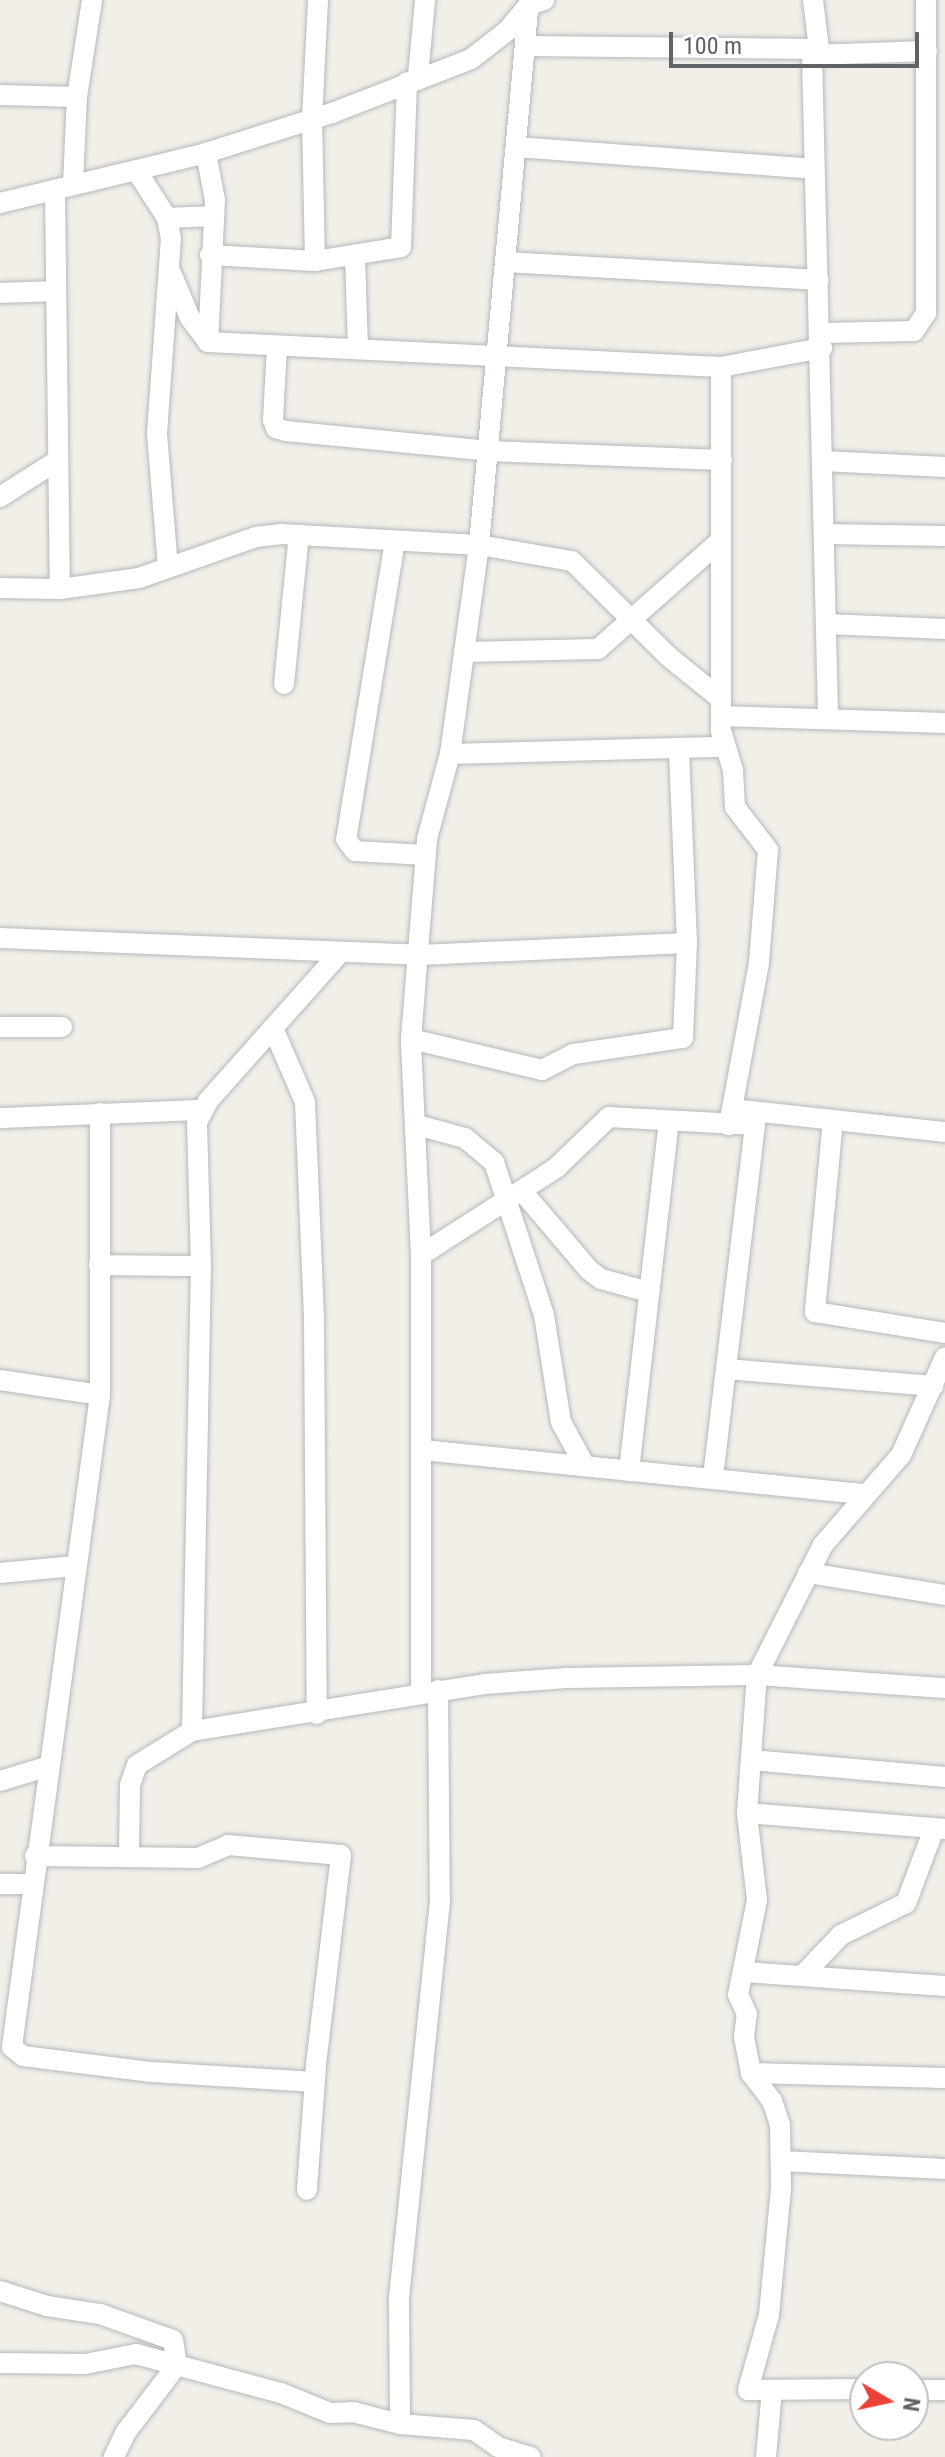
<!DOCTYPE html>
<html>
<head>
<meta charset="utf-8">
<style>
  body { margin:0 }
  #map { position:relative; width:945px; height:2457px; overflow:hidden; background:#f1efe8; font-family:"Roboto Condensed",sans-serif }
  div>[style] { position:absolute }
  .roads { filter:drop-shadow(0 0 2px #b5b8bc) drop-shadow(0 0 2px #b5b8bc) }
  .street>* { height:20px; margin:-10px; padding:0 10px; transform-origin:10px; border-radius:10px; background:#fff }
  span { translate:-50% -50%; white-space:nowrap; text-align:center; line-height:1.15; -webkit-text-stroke:8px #fff; paint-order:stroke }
  .north { position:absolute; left:849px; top:2361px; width:80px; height:80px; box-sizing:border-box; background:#fff; border:2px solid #bfc1c3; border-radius:50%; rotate:99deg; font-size:22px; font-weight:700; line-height:32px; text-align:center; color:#5f6368 }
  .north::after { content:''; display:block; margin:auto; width:28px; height:36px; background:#ea4335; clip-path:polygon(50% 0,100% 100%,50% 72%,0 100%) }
  .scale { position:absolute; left:669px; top:32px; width:250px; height:36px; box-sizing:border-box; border:4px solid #5f6368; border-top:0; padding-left:10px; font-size:24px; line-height:28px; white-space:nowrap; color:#5f6368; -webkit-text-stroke:6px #fff; paint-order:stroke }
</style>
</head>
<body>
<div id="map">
  <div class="roads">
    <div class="street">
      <div style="left:813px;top:0;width:49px;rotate:83deg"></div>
      <div style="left:819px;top:49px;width:9px;rotate:139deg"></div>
      <div style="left:812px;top:55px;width:661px;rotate:88.61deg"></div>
      <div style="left:525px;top:46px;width:294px;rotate:0.6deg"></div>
      <div style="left:812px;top:55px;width:115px;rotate:-2deg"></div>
      <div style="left:418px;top:76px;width:76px;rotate:-84.7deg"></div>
      <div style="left:0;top:95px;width:77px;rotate:1.5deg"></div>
      <div style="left:516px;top:147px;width:298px;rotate:4.2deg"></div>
      <div style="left:206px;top:153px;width:48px;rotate:79.2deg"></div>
      <div style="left:215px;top:200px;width:142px;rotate:92.8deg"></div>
      <div style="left:136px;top:170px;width:57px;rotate:57.1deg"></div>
      <div style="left:167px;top:218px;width:20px;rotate:79deg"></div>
      <div style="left:171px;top:238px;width:196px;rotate:94.1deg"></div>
      <div style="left:157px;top:434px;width:134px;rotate:85.3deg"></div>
      <div style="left:73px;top:184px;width:87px;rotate:-87.4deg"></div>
      <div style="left:77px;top:97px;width:98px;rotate:-81.2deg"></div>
      <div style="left:55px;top:191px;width:398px;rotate:89.3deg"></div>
      <div style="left:0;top:203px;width:212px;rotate:-13.6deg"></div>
      <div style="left:206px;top:153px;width:132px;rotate:-17.6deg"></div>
      <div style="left:332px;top:113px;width:149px;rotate:-21.2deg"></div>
      <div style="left:471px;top:59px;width:46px;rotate:-37.9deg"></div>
      <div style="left:507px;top:31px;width:34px;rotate:-50deg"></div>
      <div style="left:529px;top:5px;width:16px;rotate:-18deg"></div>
      <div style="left:167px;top:218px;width:47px;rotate:-2.4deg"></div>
      <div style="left:210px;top:255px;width:105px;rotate:3.3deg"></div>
      <div style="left:315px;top:261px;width:87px;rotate:-9.2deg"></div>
      <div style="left:401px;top:247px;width:165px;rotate:-87.9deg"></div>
      <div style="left:355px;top:257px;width:90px;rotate:88.1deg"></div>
      <div style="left:315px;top:261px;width:142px;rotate:-91.2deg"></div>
      <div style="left:312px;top:119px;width:119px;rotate:-87.1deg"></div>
      <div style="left:507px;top:262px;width:312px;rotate:3.3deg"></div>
      <div style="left:171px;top:273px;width:49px;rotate:67.1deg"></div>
      <div style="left:190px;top:318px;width:30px;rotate:53deg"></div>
      <div style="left:208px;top:342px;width:514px;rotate:2.79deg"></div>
      <div style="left:721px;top:367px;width:103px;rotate:-10.7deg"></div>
      <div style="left:0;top:293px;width:56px;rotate:-2deg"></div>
      <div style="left:822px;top:333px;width:92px;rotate:-1.2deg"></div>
      <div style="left:914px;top:331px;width:22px;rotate:-56deg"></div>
      <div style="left:926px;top:313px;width:313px;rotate:-90deg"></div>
      <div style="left:277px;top:346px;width:74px;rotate:93.1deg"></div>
      <div style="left:273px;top:420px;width:9px;rotate:69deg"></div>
      <div style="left:276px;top:428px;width:10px;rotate:17deg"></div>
      <div style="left:286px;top:431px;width:204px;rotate:5.6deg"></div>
      <div style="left:489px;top:451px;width:233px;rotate:2.2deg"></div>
      <div style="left:721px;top:367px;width:364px;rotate:90deg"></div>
      <div style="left:721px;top:731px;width:41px;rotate:72.9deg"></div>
      <div style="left:733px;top:770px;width:37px;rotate:87deg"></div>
      <div style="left:735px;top:807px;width:54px;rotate:52.5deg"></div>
      <div style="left:768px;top:850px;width:113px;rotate:94.6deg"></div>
      <div style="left:759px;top:963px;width:165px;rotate:100.5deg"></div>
      <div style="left:823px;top:461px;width:122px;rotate:2.8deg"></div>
      <div style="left:0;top:497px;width:65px;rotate:-32.5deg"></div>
      <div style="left:824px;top:534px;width:121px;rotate:0.9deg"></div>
      <div style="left:395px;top:541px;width:302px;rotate:99.3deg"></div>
      <div style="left:346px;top:839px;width:15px;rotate:53deg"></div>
      <div style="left:355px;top:851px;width:70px;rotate:3.3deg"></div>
      <div style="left:0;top:588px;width:60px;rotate:1deg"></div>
      <div style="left:60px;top:589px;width:80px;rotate:-7.9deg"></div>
      <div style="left:139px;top:578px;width:124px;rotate:-19.3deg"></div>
      <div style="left:256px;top:537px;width:25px;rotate:-7deg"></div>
      <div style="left:281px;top:534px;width:198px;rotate:3.2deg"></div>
      <div style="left:479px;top:545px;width:94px;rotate:9.8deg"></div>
      <div style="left:572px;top:561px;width:136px;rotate:44.7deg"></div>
      <div style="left:669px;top:657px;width:67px;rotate:38.9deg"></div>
      <div style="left:826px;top:624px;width:119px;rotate:2.4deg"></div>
      <div style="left:464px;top:652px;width:134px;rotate:-1.3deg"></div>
      <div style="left:598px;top:649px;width:164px;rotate:-41.5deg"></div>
      <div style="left:284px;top:684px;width:150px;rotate:-84.3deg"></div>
      <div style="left:721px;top:716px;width:224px;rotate:1.8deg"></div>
      <div style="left:450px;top:754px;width:273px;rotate:-1.5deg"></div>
      <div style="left:0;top:938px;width:420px;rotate:2.3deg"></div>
      <div style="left:420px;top:955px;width:267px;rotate:-2.6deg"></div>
      <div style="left:0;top:1027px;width:62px"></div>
      <div style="left:273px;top:1028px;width:81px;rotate:66.6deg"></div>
      <div style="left:305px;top:1102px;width:217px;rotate:87.6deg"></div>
      <div style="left:314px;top:1319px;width:395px;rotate:89.6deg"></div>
      <div style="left:411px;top:1039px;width:135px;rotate:13.3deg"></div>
      <div style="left:542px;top:1070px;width:36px;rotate:-27deg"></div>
      <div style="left:574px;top:1054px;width:110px;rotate:-8.4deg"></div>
      <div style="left:683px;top:1038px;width:95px;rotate:-87.6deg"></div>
      <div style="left:687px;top:943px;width:194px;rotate:-92.4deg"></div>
      <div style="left:733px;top:1109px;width:213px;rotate:6.2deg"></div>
      <div style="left:100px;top:1113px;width:282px;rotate:90deg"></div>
      <div style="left:100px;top:1395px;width:658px;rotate:97.69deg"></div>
      <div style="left:12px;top:2047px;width:14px;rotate:39deg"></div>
      <div style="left:23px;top:2056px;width:130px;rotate:7.1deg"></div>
      <div style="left:152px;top:2072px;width:163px;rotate:3.5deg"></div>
      <div style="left:0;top:1118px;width:200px;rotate:-2.3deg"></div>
      <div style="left:833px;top:1120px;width:193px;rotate:95.4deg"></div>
      <div style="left:815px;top:1312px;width:132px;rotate:9.2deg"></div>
      <div style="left:417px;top:1125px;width:50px;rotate:15.2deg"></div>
      <div style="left:465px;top:1138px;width:38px;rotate:40deg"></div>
      <div style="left:494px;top:1162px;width:161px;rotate:71.9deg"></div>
      <div style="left:544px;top:1315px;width:108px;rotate:81deg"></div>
      <div style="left:561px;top:1422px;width:50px;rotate:61.4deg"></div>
      <div style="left:522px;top:1191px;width:104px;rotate:49.7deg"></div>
      <div style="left:589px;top:1270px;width:15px;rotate:37deg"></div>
      <div style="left:601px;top:1279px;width:50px;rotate:15.2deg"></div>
      <div style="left:421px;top:1255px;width:161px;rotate:-32.8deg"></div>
      <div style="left:556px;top:1168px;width:74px;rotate:-43.9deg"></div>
      <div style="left:609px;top:1117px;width:146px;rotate:3.1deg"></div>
      <div style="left:755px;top:1125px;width:354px;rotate:96.8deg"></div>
      <div style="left:99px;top:1265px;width:102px;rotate:0.6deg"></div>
      <div style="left:727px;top:1369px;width:207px;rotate:4.7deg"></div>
      <div style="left:0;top:1380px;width:101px;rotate:8.5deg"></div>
      <div style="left:422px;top:1450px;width:445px;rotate:5.7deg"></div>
      <div style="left:629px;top:1471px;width:352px;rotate:-83.5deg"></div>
      <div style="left:0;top:1573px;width:75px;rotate:-5.3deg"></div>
      <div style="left:808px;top:1573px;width:139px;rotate:9.1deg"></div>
      <div style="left:438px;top:1690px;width:211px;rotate:89.5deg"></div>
      <div style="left:440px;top:1901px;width:402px;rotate:95.9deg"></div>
      <div style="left:399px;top:2301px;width:123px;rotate:89.5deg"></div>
      <div style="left:400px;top:2424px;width:74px;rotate:4.6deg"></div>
      <div style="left:474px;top:2430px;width:29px;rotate:35deg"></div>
      <div style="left:498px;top:2447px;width:34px;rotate:17deg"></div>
      <div style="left:421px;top:1693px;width:438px;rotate:-90deg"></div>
      <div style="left:421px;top:1255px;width:216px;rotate:-92.7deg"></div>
      <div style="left:411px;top:1039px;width:201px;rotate:-85.4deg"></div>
      <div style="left:427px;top:839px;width:88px;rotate:-74.9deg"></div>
      <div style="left:450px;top:754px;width:211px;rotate:-82.1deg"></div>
      <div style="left:479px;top:545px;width:547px;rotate:-84.76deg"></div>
      <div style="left:192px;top:1731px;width:465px;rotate:-88.9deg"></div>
      <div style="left:201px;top:1266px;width:144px;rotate:-91.6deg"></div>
      <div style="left:197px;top:1122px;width:24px;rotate:-62deg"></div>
      <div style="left:208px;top:1101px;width:197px;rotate:-48.3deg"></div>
      <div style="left:751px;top:1760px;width:195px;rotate:5deg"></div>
      <div style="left:0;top:1781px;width:48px;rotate:-16.9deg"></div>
      <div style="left:747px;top:1813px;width:199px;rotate:4.6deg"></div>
      <div style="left:129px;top:1855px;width:70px;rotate:-89.2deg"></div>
      <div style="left:130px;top:1785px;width:21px;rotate:-71deg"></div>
      <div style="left:137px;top:1765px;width:65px;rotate:-31.7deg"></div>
      <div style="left:192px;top:1731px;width:296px;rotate:-9.1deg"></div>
      <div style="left:484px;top:1684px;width:83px;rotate:-4.1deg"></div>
      <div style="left:567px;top:1678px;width:190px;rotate:-0.9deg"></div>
      <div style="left:757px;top:1675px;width:188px;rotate:4deg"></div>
      <div style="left:35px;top:1856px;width:163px;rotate:0.7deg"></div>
      <div style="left:198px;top:1858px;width:33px;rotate:-23deg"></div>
      <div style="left:228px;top:1845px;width:113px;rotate:5.1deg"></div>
      <div style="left:341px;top:1855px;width:212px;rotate:96.8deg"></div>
      <div style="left:316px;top:2066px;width:124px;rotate:94.2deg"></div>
      <div style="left:0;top:1884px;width:31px"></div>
      <div style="left:744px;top:1972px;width:201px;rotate:4deg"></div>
      <div style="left:802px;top:1976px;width:57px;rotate:-46.4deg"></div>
      <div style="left:841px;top:1935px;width:72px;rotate:-26.2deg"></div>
      <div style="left:906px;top:1903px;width:79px;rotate:-69.3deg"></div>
      <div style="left:751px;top:2073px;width:194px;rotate:1.5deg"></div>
      <div style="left:781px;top:2161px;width:164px;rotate:2.8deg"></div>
      <div style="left:0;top:2291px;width:49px;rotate:17.7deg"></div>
      <div style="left:47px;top:2306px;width:54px;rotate:8.6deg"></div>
      <div style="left:100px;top:2314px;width:77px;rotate:19.6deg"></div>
      <div style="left:173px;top:2340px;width:25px;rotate:81deg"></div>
      <div style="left:177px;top:2365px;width:84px;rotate:127.3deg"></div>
      <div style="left:126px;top:2432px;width:28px;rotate:116deg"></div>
      <div style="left:0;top:2363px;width:85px;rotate:0.7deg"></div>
      <div style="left:85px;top:2364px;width:52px;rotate:-11.1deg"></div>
      <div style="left:136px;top:2354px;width:150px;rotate:15.1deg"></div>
      <div style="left:281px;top:2393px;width:53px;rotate:22.2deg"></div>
      <div style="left:330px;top:2413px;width:23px;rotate:-2deg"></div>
      <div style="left:353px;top:2412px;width:49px;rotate:14.3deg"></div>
      <div style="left:865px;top:2389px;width:117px;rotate:179.5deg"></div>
      <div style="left:748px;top:2390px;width:78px;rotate:-74.4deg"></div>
      <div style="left:769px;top:2315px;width:129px;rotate:-84.6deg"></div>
      <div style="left:781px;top:2187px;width:62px;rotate:-90.9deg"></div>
      <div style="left:780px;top:2125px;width:25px;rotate:-108deg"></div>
      <div style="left:772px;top:2101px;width:35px;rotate:-127deg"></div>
      <div style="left:751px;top:2073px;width:37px;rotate:-101deg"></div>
      <div style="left:744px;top:2037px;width:23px;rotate:-83deg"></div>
      <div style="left:747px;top:2014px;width:21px;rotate:-115deg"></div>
      <div style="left:738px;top:1995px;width:97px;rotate:-78.7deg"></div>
      <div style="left:757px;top:1900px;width:88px;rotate:-96.6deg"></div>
      <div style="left:747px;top:1813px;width:138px;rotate:-85.9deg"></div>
      <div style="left:757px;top:1675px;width:146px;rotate:-63.1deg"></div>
      <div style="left:823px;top:1545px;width:119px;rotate:-49.1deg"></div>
      <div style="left:901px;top:1455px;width:107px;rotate:-65.8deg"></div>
      <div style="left:913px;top:2390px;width:32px"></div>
      <div style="left:766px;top:2457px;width:67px;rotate:-84.9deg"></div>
    </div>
  </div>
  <div class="north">N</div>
  <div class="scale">100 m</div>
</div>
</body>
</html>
